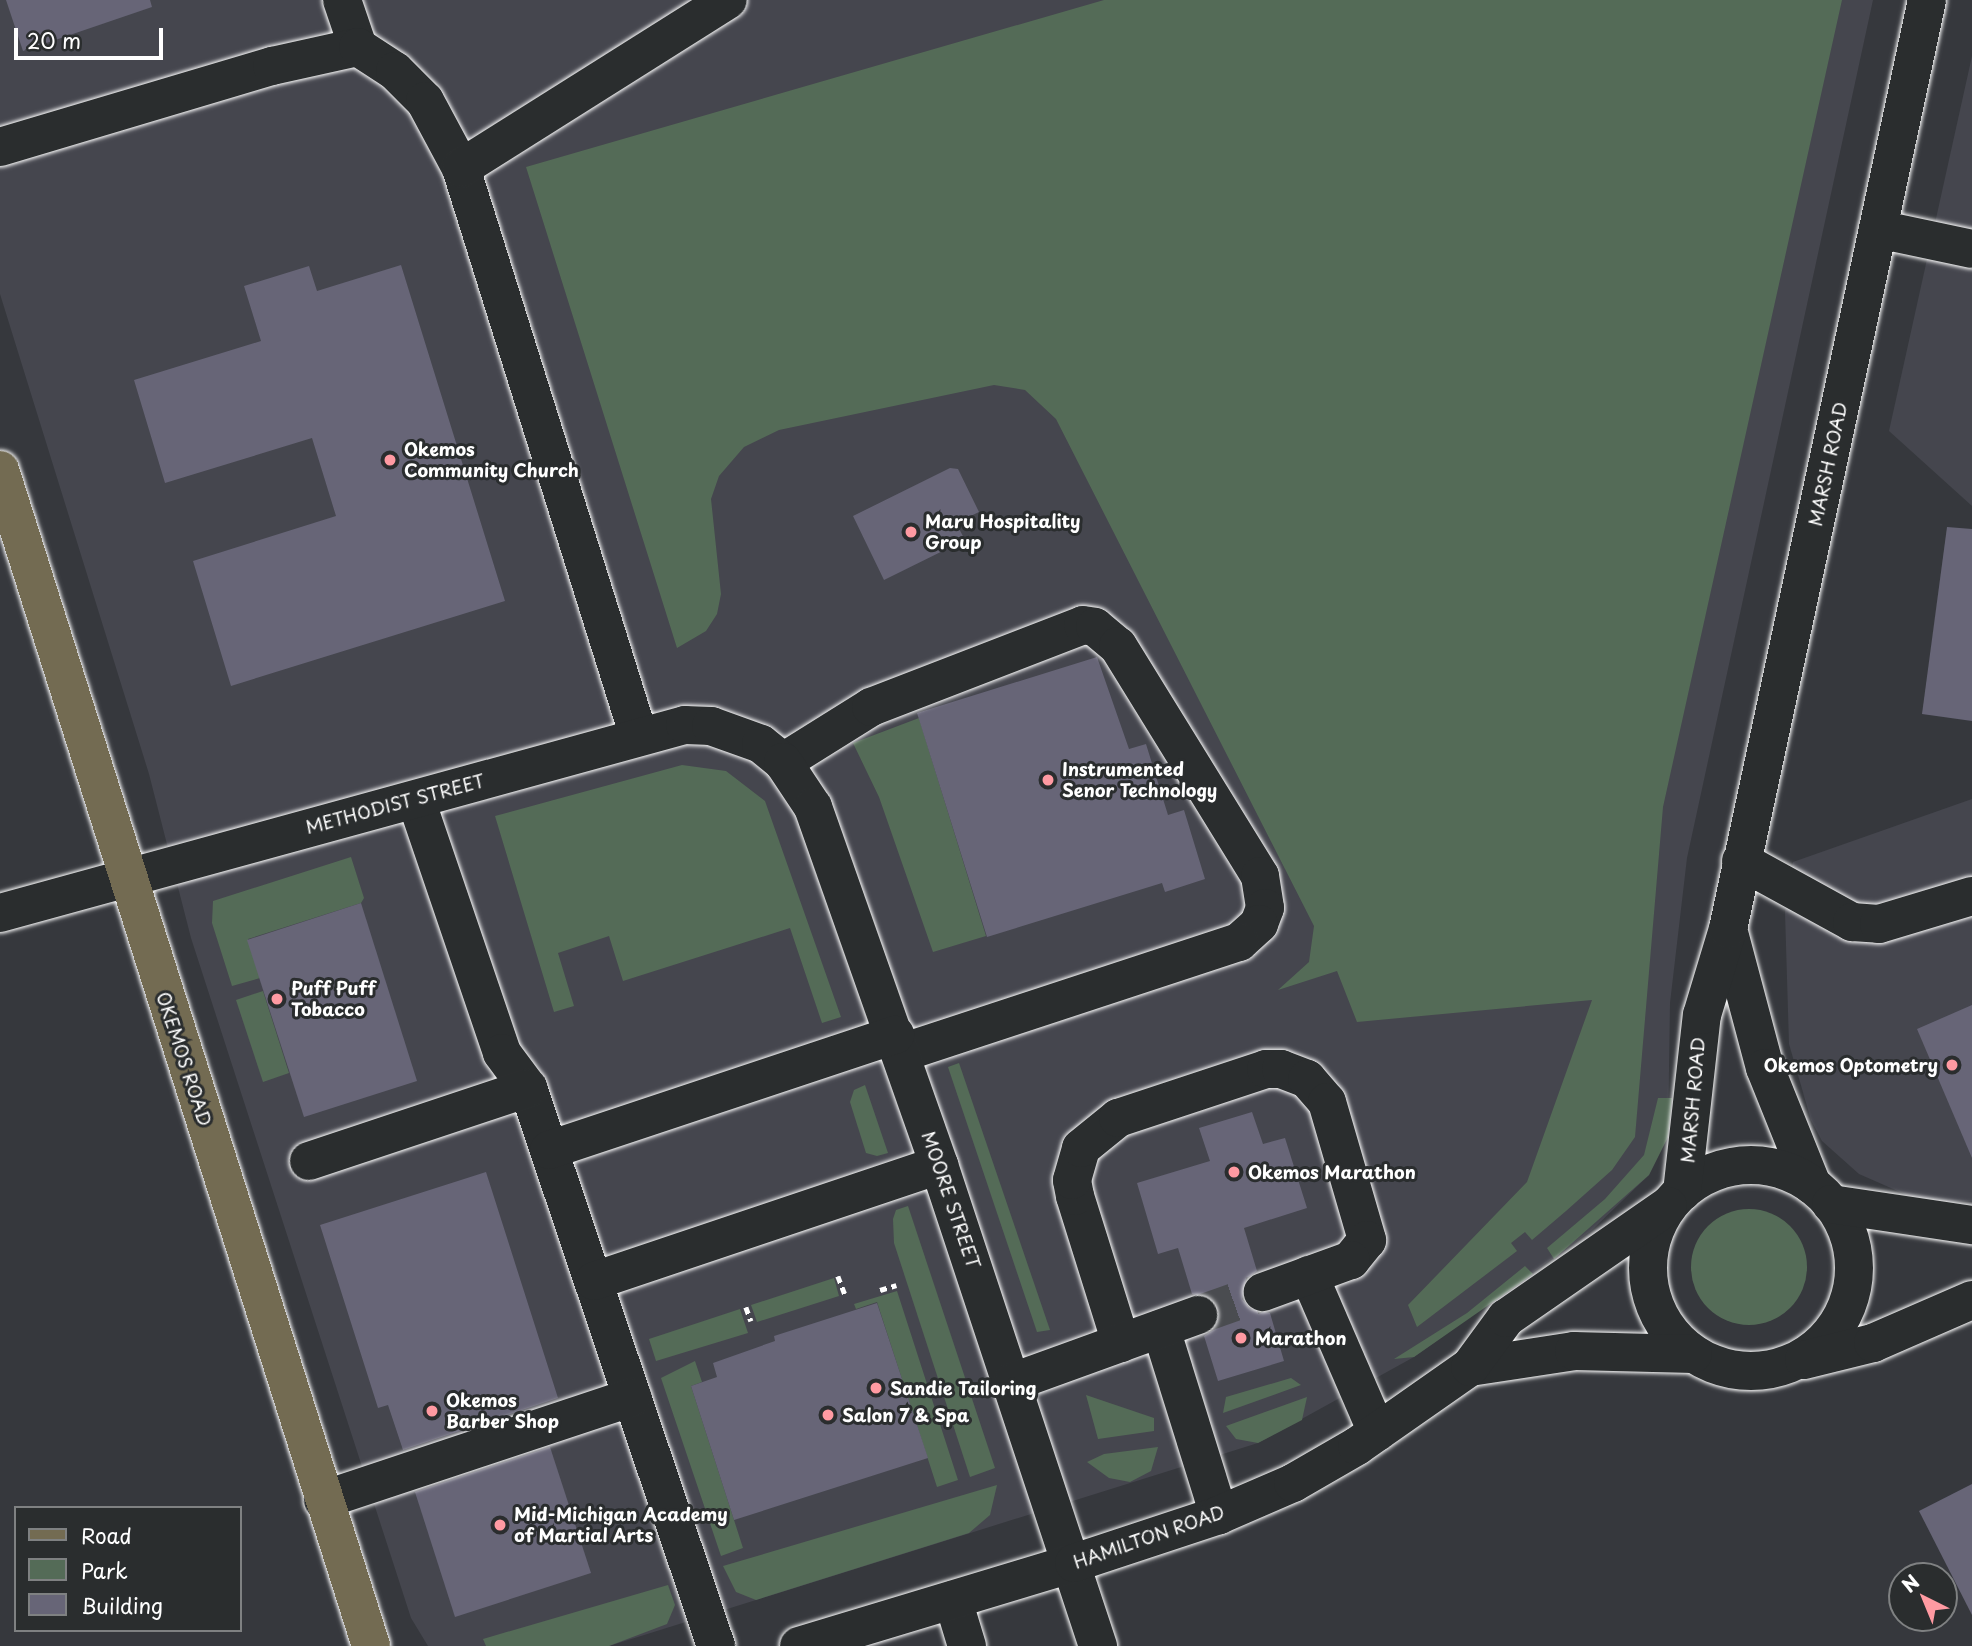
<!DOCTYPE html>
<html>
<head>
<meta charset="utf-8">
<style>
  body { margin:0 }
  #map { position:relative; width:1972px; height:1646px; overflow:hidden; background:#36383d; font-family:"Playpen Sans",sans-serif }
  div>[style] { position:absolute }
  .built>* { inset:0; background:#45464e }
  .green>* { inset:0; background:#546b57 }
  .round { border-radius:50% }
  .building>* { inset:0; background:#676577 }
  .minor-tunnel>* { height:38px; margin-top:-19px; transform-origin:0; background:repeating-linear-gradient(90deg,#4a4c50 0 38px,transparent 0 57px) }
  .path>* { height:4.5px; margin-top:-2.25px; transform-origin:0; background:repeating-linear-gradient(90deg,#fff 0 7px,transparent 0 12px) }
  .roads { filter:drop-shadow(0 0 2px #fff) drop-shadow(0 0 2px #fff) }
  .minor>* { height:38px; margin:-19px; padding:0 19px; transform-origin:19px; border-radius:19px; background:#2a2d2e }
  .minor>.ring { margin:-19px; padding:0; box-sizing:content-box; background:none; border:38px solid #2a2d2e; border-radius:50% }
  .major>* { height:38px; margin:-19px; padding:0 19px; transform-origin:19px; border-radius:19px; background:#736b52 }
  .dots>* { width:19px; height:19px; translate:-50% -50%; box-sizing:border-box; border:4px solid #2a2d2e; border-radius:50% }
  span { translate:-50% -50%; white-space:nowrap; text-align:center; line-height:1.15; -webkit-text-stroke:6px #2a2d2e; paint-order:stroke }
  .poi-label { font-size:18px; color:#fff; font-weight:700 }
  .left { translate:0 -50%; text-align:left }
  .right { translate:-100% -50%; text-align:right }
  .street-label { font-size:18px; color:#fff }
  .legend { position:absolute; left:14px; top:1506px; width:228px; height:126px; box-sizing:border-box; background:#2a2d2e; border:2px solid #7f8182; margin:0; padding:9px 12px; list-style:none; font-size:21px; color:#fff }
  .legend li { display:flex; align-items:center; gap:14px; height:35px }
  .legend b { width:35px; border:2px solid #7f8182 }
  .north { position:absolute; left:1888px; top:1562px; width:70px; height:70px; box-sizing:border-box; background:#2a2d2e; border:2px solid #7f8182; border-radius:50%; rotate:317deg; font-size:19px; font-weight:700; line-height:28px; text-align:center; color:#fff }
  .north::after { content:''; display:block; margin:auto; width:24px; height:32px; background:#ff9aa2; clip-path:polygon(50% 0,100% 100%,50% 72%,0 100%) }
  .scale { position:absolute; left:14px; top:28px; width:149px; height:32px; box-sizing:border-box; border:4px solid #fff; border-top:0; padding-left:9px; font-size:21px; line-height:24px; white-space:nowrap; color:#fff; -webkit-text-stroke:5px #2a2d2e; paint-order:stroke }
</style>
</head>
<body>
<div id="map">
  <div class="built">
    <div style="clip-path:polygon(0 0,1873px 0,1687px 858px,1670px 1003px,1668px 1137px,1649px 1175px,1592px 1230px,1414px 1357px,1258px 1443px,609px 1646px,428px 1646px,411px 1618px,191px 938px,149px 774px,0 294px)"></div>
    <div style="clip-path:polygon(1972px 56px,1972px 506px,1889px 431px)"></div>
    <div style="clip-path:polygon(1972px 799px,1972px 1201px,1946px 1202px,1916px 1199px,1859px 1174px,1822px 1141px,1811px 1120px,1789px 1044px,1785px 912px,1793px 862px)"></div>
  </div>
  <div class="green">
    <div style="clip-path:polygon(1104px 0,1842px 0,1663px 807px,1635px 1137px,1612px 1170px,1566px 1211px,1532px 1240px,1525px 1232px,1511px 1243px,1517px 1251px,1417px 1327px,1408px 1305px,1527px 1182px,1592px 1000px,1357px 1022px,1337px 971px,1278px 990px,1309px 962px,1314px 926px,1056px 419px,1025px 390px,994px 385px,779px 430px,744px 447px,719px 476px,711px 499px,721px 594px,717px 614px,706px 631px,677px 648px,526px 167px)"></div>
    <div style="clip-path:polygon(919px 718px,986px 936px,933px 952px,879px 797px,853px 743px)"></div>
    <div style="clip-path:polygon(682px 765px,726px 771px,765px 801px,841px 1017px,822px 1023px,790px 928px,623px 981px,609px 936px,558px 953px,574px 1006px,554px 1012px,495px 816px)"></div>
    <div style="clip-path:polygon(351px 857px,364px 898px,361px 903px,248px 939px,260px 978px,232px 986px,212px 923px,213px 901px)"></div>
    <div style="clip-path:polygon(263px 991px,289px 1073px,263px 1082px,236px 1000px)"></div>
    <div style="clip-path:polygon(959px 1063px,1050px 1330px,1037px 1332px,948px 1067px)"></div>
    <div style="clip-path:polygon(865px 1085px,888px 1153px,877px 1156px,866px 1153px,850px 1102px,854px 1090px)"></div>
    <div style="clip-path:polygon(1658px 1098px,1672px 1098px,1668px 1137px,1649px 1175px,1554px 1259px,1547px 1248px,1605px 1199px,1644px 1155px)"></div>
    <div style="clip-path:polygon(908px 1206px,995px 1468px,970px 1477px,894px 1243px,893px 1219px,896px 1210px)"></div>
    <div class="round" style="left:1691px;top:1209px;width:116px;height:116px"></div>
    <div style="clip-path:polygon(1525px 1266px,1533px 1274px,1414px 1357px,1394px 1359px,1467px 1313px)"></div>
    <div style="clip-path:polygon(834px 1278px,839px 1296px,757px 1322px,751px 1305px)"></div>
    <div style="clip-path:polygon(897px 1291px,958px 1480px,937px 1487px,877px 1302px,856px 1309px,854px 1304px)"></div>
    <div style="clip-path:polygon(740px 1309px,748px 1333px,656px 1361px,649px 1339px)"></div>
    <div style="clip-path:polygon(695px 1361px,702px 1382px,691px 1386px,743px 1548px,721px 1556px,661px 1378px)"></div>
    <div style="clip-path:polygon(1291px 1378px,1301px 1385px,1223px 1413px,1226px 1397px)"></div>
    <div style="clip-path:polygon(1086px 1395px,1154px 1418px,1154px 1431px,1098px 1439px)"></div>
    <div style="clip-path:polygon(1307px 1397px,1302px 1420px,1258px 1443px,1236px 1439px,1226px 1426px)"></div>
    <div style="clip-path:polygon(1158px 1447px,1151px 1471px,1130px 1482px,1109px 1478px,1087px 1462px,1104px 1454px)"></div>
    <div style="clip-path:polygon(997px 1485px,990px 1515px,969px 1533px,756px 1600px,736px 1592px,723px 1566px)"></div>
    <div style="clip-path:polygon(668px 1585px,675px 1605px,667px 1624px,609px 1646px,486px 1646px,483px 1639px)"></div>
  </div>
  <div class="building">
    <div style="clip-path:polygon(6px 0,150px 0,152px 7px,23px 51px)"></div>
    <div style="clip-path:polygon(401px 265px,505px 601px,231px 686px,193px 561px,336px 516px,312px 438px,165px 483px,134px 380px,261px 341px,244px 286px,309px 266px,317px 291px)"></div>
    <div style="clip-path:polygon(950px 468px,958px 469px,979px 512px,956px 523px,965px 540px,884px 580px,853px 516px)"></div>
    <div style="clip-path:polygon(1947px 527px,1972px 529px,1972px 721px,1922px 714px)"></div>
    <div style="clip-path:polygon(1097px 657px,1129px 749px,1146px 744px,1168px 815px,1184px 810px,1205px 879px,1165px 892px,1162px 883px,987px 937px,917px 713px)"></div>
    <div style="clip-path:polygon(361px 903px,417px 1081px,304px 1117px,247px 940px)"></div>
    <div style="clip-path:polygon(1972px 1005px,1972px 1158px,1917px 1029px)"></div>
    <div style="clip-path:polygon(1252px 1112px,1263px 1144px,1285px 1138px,1307px 1208px,1244px 1228px,1257px 1271px,1246px 1279px,1242px 1299px,1250px 1309px,1270px 1313px,1284px 1361px,1218px 1381px,1204px 1336px,1215px 1329px,1218px 1307px,1212px 1298px,1192px 1294px,1178px 1248px,1158px 1254px,1137px 1183px,1210px 1161px,1199px 1128px)"></div>
    <div style="clip-path:polygon(486px 1172px,558px 1398px,403px 1450px,388px 1405px,378px 1408px,320px 1225px)"></div>
    <div style="clip-path:polygon(877px 1303px,928px 1458px,734px 1520px,691px 1386px,717px 1377px,713px 1363px,775px 1341px,774px 1336px)"></div>
    <div style="clip-path:polygon(550px 1447px,591px 1573px,455px 1617px,415px 1492px)"></div>
    <div style="clip-path:polygon(1972px 1484px,1972px 1615px,1919px 1511px)"></div>
  </div>
  <div class="minor-tunnel">
    <div style="left:1198px;top:1315px;width:69px;rotate:-19.5deg"></div>
  </div>
  <div class="path">
    <div style="left:838px;top:1276px;width:19px;rotate:69deg"></div>
    <div style="left:880px;top:1290px;width:17px;rotate:-17deg"></div>
    <div style="left:746px;top:1307px;width:15px;rotate:70deg"></div>
  </div>
  <div class="roads">
    <div class="minor">
      <div style="left:342px;top:0;width:50px;rotate:71.2deg"></div>
      <div style="left:0;top:147px;width:284px;rotate:-16.6deg"></div>
      <div style="left:272px;top:66px;width:88px;rotate:-12.5deg"></div>
      <div style="left:358px;top:47px;width:44px;rotate:33deg"></div>
      <div style="left:395px;top:71px;width:42px;rotate:45deg"></div>
      <div style="left:425px;top:101px;width:76px;rotate:61.8deg"></div>
      <div style="left:461px;top:168px;width:596px;rotate:72.63deg"></div>
      <div style="left:461px;top:168px;width:315px;rotate:-32.2deg"></div>
      <div style="left:1878px;top:229px;width:96px;rotate:12deg"></div>
      <div style="left:783px;top:762px;width:104px;rotate:-32deg"></div>
      <div style="left:871px;top:707px;width:227px;rotate:-21.1deg"></div>
      <div style="left:1083px;top:625px;width:12px;rotate:9deg"></div>
      <div style="left:1095px;top:627px;width:30px;rotate:40deg"></div>
      <div style="left:1118px;top:646px;width:270px;rotate:58.3deg"></div>
      <div style="left:1260px;top:876px;width:32px;rotate:81deg"></div>
      <div style="left:1265px;top:908px;width:17px;rotate:111deg"></div>
      <div style="left:1259px;top:924px;width:27px;rotate:138deg"></div>
      <div style="left:1239px;top:942px;width:356px;rotate:161.8deg"></div>
      <div style="left:416px;top:800px;width:267px;rotate:71.2deg"></div>
      <div style="left:502px;top:1053px;width:44px;rotate:53.4deg"></div>
      <div style="left:528px;top:1088px;width:589px;rotate:71.38deg"></div>
      <div style="left:1741px;top:861px;width:127px;rotate:28.8deg"></div>
      <div style="left:1852px;top:922px;width:27px;rotate:4deg"></div>
      <div style="left:1879px;top:924px;width:97px;rotate:-16.8deg"></div>
      <div style="left:0;top:913px;width:710px;rotate:-15.35deg"></div>
      <div style="left:685px;top:725px;width:26px;rotate:2deg"></div>
      <div style="left:711px;top:726px;width:53px;rotate:19.8deg"></div>
      <div style="left:761px;top:744px;width:28px;rotate:39deg"></div>
      <div style="left:783px;top:762px;width:54px;rotate:56.3deg"></div>
      <div style="left:813px;top:807px;width:380px;rotate:70.6deg"></div>
      <div style="left:939px;top:1165px;width:507px;rotate:71.71deg"></div>
      <div style="left:1728px;top:929px;width:144px;rotate:75.1deg"></div>
      <div style="left:1765px;top:1068px;width:126px;rotate:68.1deg"></div>
      <div style="left:549px;top:1150px;width:365px;rotate:-18.4deg"></div>
      <div style="left:309px;top:1161px;width:231px;rotate:-18.4deg"></div>
      <div class="ring" style="left:1648px;top:1165px;width:168px;height:168px"></div>
      <div style="left:1682px;top:1192px;width:178px;rotate:-83.6deg"></div>
      <div style="left:1702px;top:1015px;width:90px;rotate:-73.2deg"></div>
      <div style="left:1728px;top:929px;width:950px;rotate:-77.91deg"></div>
      <div style="left:1831px;top:1204px;width:143px;rotate:8.5deg"></div>
      <div style="left:1309px;top:1275px;width:171px;rotate:66.6deg"></div>
      <div style="left:594px;top:1281px;width:364px;rotate:-18.6deg"></div>
      <div style="left:1161px;top:1329px;width:195px;rotate:72.7deg"></div>
      <div style="left:1121px;top:1343px;width:154px;rotate:-107.4deg"></div>
      <div style="left:1075px;top:1196px;width:16px;rotate:-101deg"></div>
      <div style="left:1072px;top:1180px;width:33px;rotate:-74deg"></div>
      <div style="left:1081px;top:1148px;width:48px;rotate:-39deg"></div>
      <div style="left:1118px;top:1118px;width:156px;rotate:-18.3deg"></div>
      <div style="left:1266px;top:1069px;width:15px"></div>
      <div style="left:1281px;top:1069px;width:28px;rotate:21deg"></div>
      <div style="left:1307px;top:1079px;width:30px;rotate:49deg"></div>
      <div style="left:1327px;top:1102px;width:144px;rotate:73.8deg"></div>
      <div style="left:1367px;top:1240px;width:26px;rotate:129deg"></div>
      <div style="left:1351px;top:1260px;width:94px;rotate:160deg"></div>
      <div style="left:1804px;top:1360px;width:71px;rotate:-13.8deg"></div>
      <div style="left:1873px;top:1343px;width:108px;rotate:-23.5deg"></div>
      <div style="left:1470px;top:1367px;width:105px;rotate:-8.7deg"></div>
      <div style="left:1574px;top:1351px;width:119px;rotate:1.4deg"></div>
      <div style="left:1013px;top:1382px;width:197px;rotate:-19.9deg"></div>
      <div style="left:323px;top:1500px;width:326px;rotate:-18.4deg"></div>
      <div style="left:953px;top:1600px;width:48px;rotate:73.1deg"></div>
      <div style="left:799px;top:1646px;width:287px;rotate:-16.8deg"></div>
      <div style="left:1074px;top:1563px;width:153px;rotate:-18.3deg"></div>
      <div style="left:1219px;top:1515px;width:81px;rotate:-23.4deg"></div>
      <div style="left:1293px;top:1483px;width:74px;rotate:-30deg"></div>
      <div style="left:1357px;top:1446px;width:138px;rotate:-35deg"></div>
      <div style="left:1470px;top:1367px;width:61px;rotate:-53.7deg"></div>
      <div style="left:1506px;top:1318px;width:197px;rotate:-34.7deg"></div>
    </div>
    <div class="major">
      <div style="left:0;top:470px;width:1233px;rotate:72.49deg"></div>
    </div>
  </div>
  <div class="dots">
    <div style="left:390px;top:460px;background:#ff9aa2"></div>
    <div style="left:911px;top:532px;background:#ff9aa2"></div>
    <div style="left:1048px;top:780px;background:#ff9aa2"></div>
    <div style="left:277px;top:999px;background:#ff9aa2"></div>
    <div style="left:1952px;top:1065px;background:#ff9aa2"></div>
    <div style="left:1234px;top:1172px;background:#ff9aa2"></div>
    <div style="left:1241px;top:1338px;background:#ff9aa2"></div>
    <div style="left:876px;top:1388px;background:#ff9aa2"></div>
    <div style="left:432px;top:1411px;background:#ff9aa2"></div>
    <div style="left:828px;top:1415px;background:#ff9aa2"></div>
    <div style="left:500px;top:1525px;background:#ff9aa2"></div>
  </div>
  <div class="poi-label">
    <span class="left" style="left:404px;top:460px">Okemos<br>Community Church</span>
    <span class="left" style="left:925px;top:532px">Maru Hospitality<br>Group</span>
    <span class="left" style="left:1062px;top:780px">Instrumented<br>Senor Technology</span>
    <span class="left" style="left:291px;top:999px">Puff Puff<br>Tobacco</span>
    <span class="right" style="left:1938px;top:1065px">Okemos Optometry</span>
    <span class="left" style="left:1248px;top:1172px">Okemos Marathon</span>
    <span class="left" style="left:1255px;top:1338px">Marathon</span>
    <span class="left" style="left:890px;top:1388px">Sandie Tailoring</span>
    <span class="left" style="left:446px;top:1411px">Okemos<br>Barber Shop</span>
    <span class="left" style="left:842px;top:1415px">Salon 7 &amp; Spa</span>
    <span class="left" style="left:514px;top:1525px">Mid-Michigan Academy<br>of Martial Arts</span>
  </div>
  <div class="street-label">
    <span style="left:1828px;top:464px;rotate:-78deg">MARSH ROAD</span>
    <span style="left:395px;top:804px;rotate:-15deg">METHODIST STREET</span>
    <span style="left:184px;top:1059px;rotate:72deg">OKEMOS ROAD</span>
    <span style="left:1693px;top:1100px;rotate:-85deg">MARSH ROAD</span>
    <span style="left:951px;top:1200px;rotate:71deg">MOORE STREET</span>
    <span style="left:1149px;top:1537px;rotate:-19deg">HAMILTON ROAD</span>
  </div>
  <ul class="legend">
  <li><b style="height:9px;background:#736b52"></b>Road</li>
  <li><b style="height:19px;background:#546b57"></b>Park</li>
  <li><b style="height:19px;background:#676577"></b>Building</li>
  </ul>
  <div class="north">N</div>
  <div class="scale">20 m</div>
</div>
</body>
</html>
